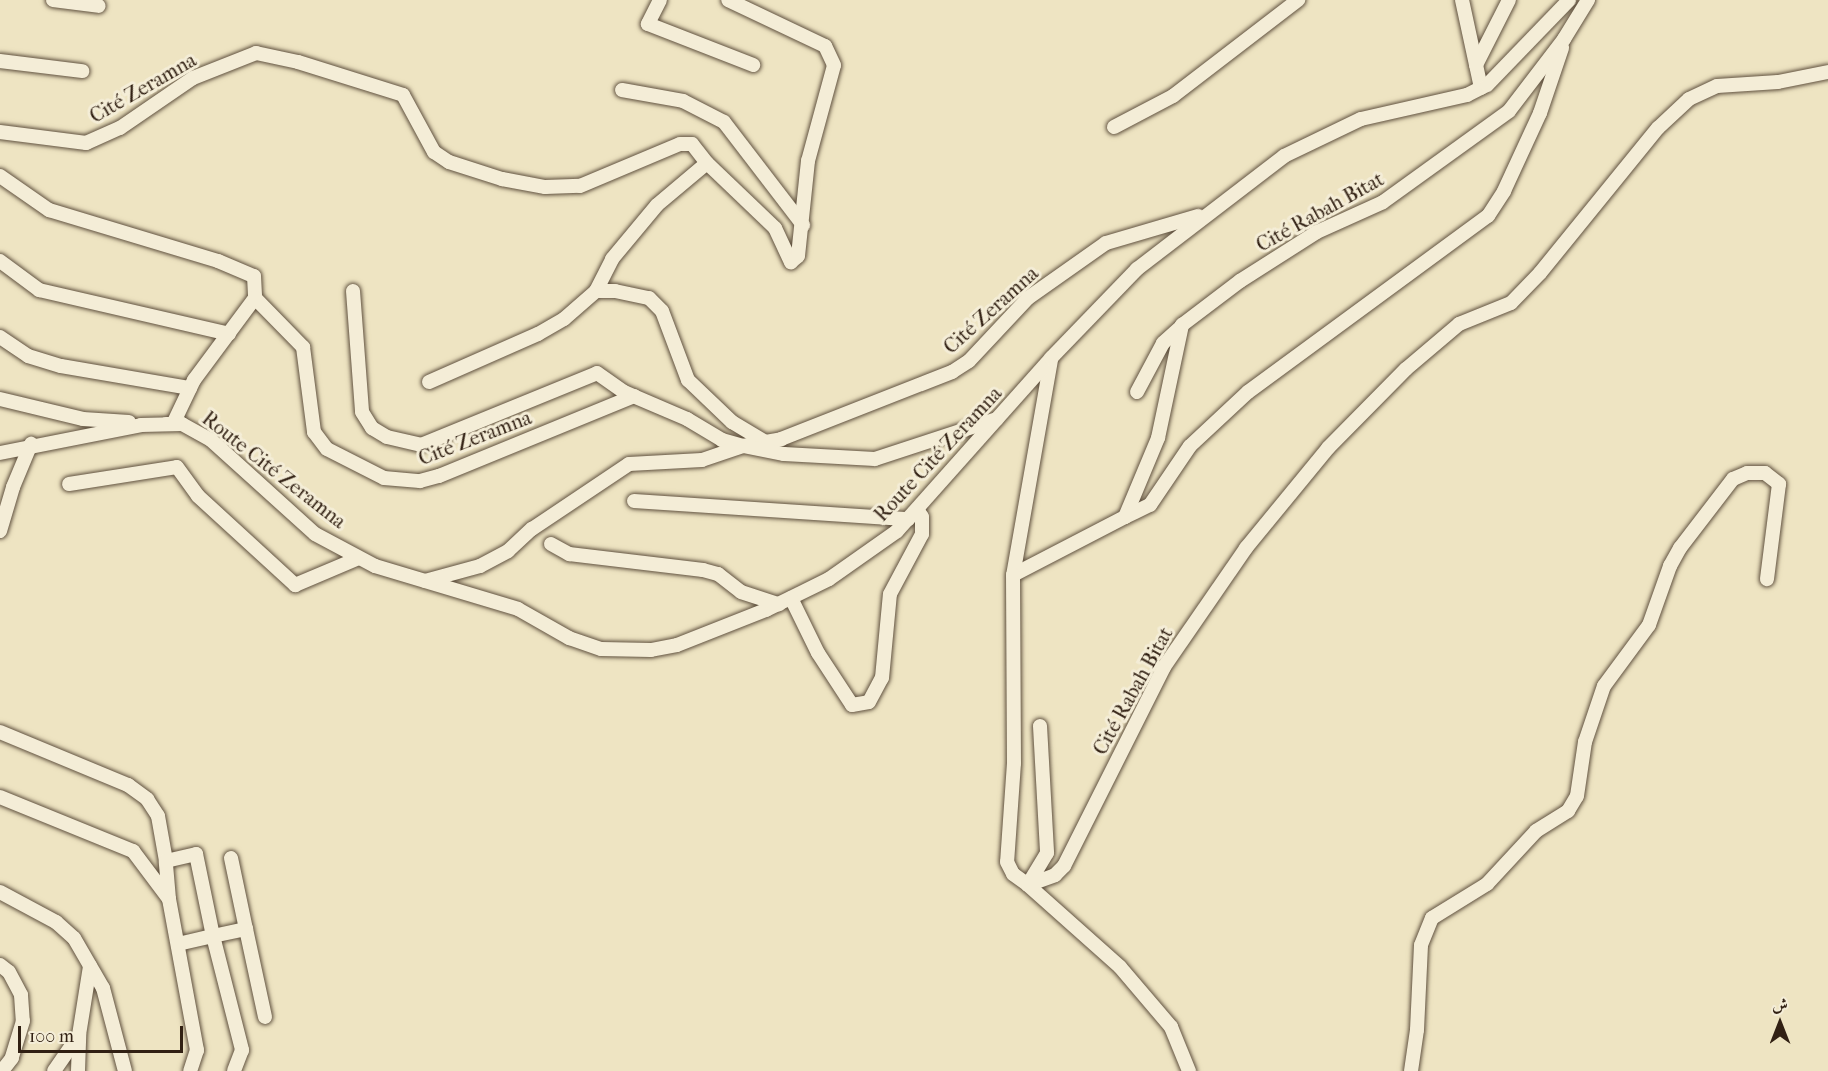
<!DOCTYPE html>
<html>
<head>
<meta charset="utf-8">
<style>
  body { margin:0 }
  #map { position:relative; width:1828px; height:1071px; overflow:hidden; background:#eee4c2; font-family:"IM FELL French Canon",Amiri,serif }
  div>[style] { position:absolute }
  .roads { filter:drop-shadow(0 0 2px #60513f) drop-shadow(0 0 2px #60513f) }
  .minor>* { height:14px; margin:-7px; padding:0 7px; transform-origin:7px; border-radius:7px; background:#f4edd7 }
  span { translate:-50% -50%; white-space:nowrap; text-align:center; line-height:1.15; -webkit-text-stroke:6px #f4edd7; paint-order:stroke }
  .street-label { font-size:20px; color:#312013 }
  .north { position:absolute; left:1750px; top:993px; width:60px; height:60px; -webkit-text-stroke:4px #f4edd7; paint-order:stroke; rotate:0deg; font-size:16px; font-weight:700; line-height:24px; text-align:center; color:#312013 }
  .north::after { content:''; display:block; margin:auto; width:21px; height:27px; background:#312013; clip-path:polygon(50% 0,100% 100%,50% 72%,0 100%) }
  .scale { position:absolute; left:18px; top:1026px; width:165px; height:27px; box-sizing:border-box; border:3px solid #312013; border-top:0; padding-left:8px; font-size:18px; line-height:21px; white-space:nowrap; color:#312013; -webkit-text-stroke:4px #f4edd7; paint-order:stroke }
</style>
</head>
<body>
<div id="map">
  <div class="roads">
    <div class="minor">
      <div style="left:53px;top:0;width:46px;rotate:7.4deg"></div>
      <div style="left:660px;top:0;width:27px;rotate:117deg"></div>
      <div style="left:648px;top:24px;width:113px;rotate:21.3deg"></div>
      <div style="left:1462px;top:0;width:90px;rotate:77.8deg"></div>
      <div style="left:0;top:61px;width:83px;rotate:7deg"></div>
      <div style="left:1476px;top:65px;width:73px;rotate:-63.1deg"></div>
      <div style="left:622px;top:90px;width:62px;rotate:10.2deg"></div>
      <div style="left:683px;top:101px;width:46px;rotate:27.1deg"></div>
      <div style="left:724px;top:122px;width:130px;rotate:52.5deg"></div>
      <div style="left:1114px;top:127px;width:67px;rotate:-27.7deg"></div>
      <div style="left:1173px;top:96px;width:158px;rotate:-37.5deg"></div>
      <div style="left:0;top:132px;width:87px;rotate:7.3deg"></div>
      <div style="left:86px;top:143px;width:37px;rotate:-24deg"></div>
      <div style="left:120px;top:128px;width:88px;rotate:-34.4deg"></div>
      <div style="left:193px;top:78px;width:68px;rotate:-21.6deg"></div>
      <div style="left:256px;top:53px;width:43px;rotate:12.1deg"></div>
      <div style="left:298px;top:62px;width:110px;rotate:17.4deg"></div>
      <div style="left:403px;top:95px;width:65px;rotate:61.5deg"></div>
      <div style="left:434px;top:152px;width:18px;rotate:34deg"></div>
      <div style="left:449px;top:162px;width:56px;rotate:17.8deg"></div>
      <div style="left:502px;top:179px;width:44px;rotate:10.5deg"></div>
      <div style="left:545px;top:187px;width:35px;rotate:-2deg"></div>
      <div style="left:580px;top:186px;width:108px;rotate:-22.8deg"></div>
      <div style="left:680px;top:144px;width:12px"></div>
      <div style="left:692px;top:144px;width:24px;rotate:52deg"></div>
      <div style="left:0;top:176px;width:60px;rotate:34.8deg"></div>
      <div style="left:49px;top:210px;width:177px;rotate:16.8deg"></div>
      <div style="left:218px;top:261px;width:39px;rotate:23deg"></div>
      <div style="left:254px;top:276px;width:22px;rotate:87deg"></div>
      <div style="left:0;top:261px;width:49px;rotate:36.6deg"></div>
      <div style="left:39px;top:290px;width:195px;rotate:13deg"></div>
      <div style="left:353px;top:291px;width:121px;rotate:85.7deg"></div>
      <div style="left:362px;top:412px;width:19px;rotate:58deg"></div>
      <div style="left:372px;top:428px;width:17px;rotate:31deg"></div>
      <div style="left:387px;top:437px;width:35px;rotate:13deg"></div>
      <div style="left:421px;top:445px;width:190px;rotate:-22.2deg"></div>
      <div style="left:597px;top:373px;width:33px;rotate:35deg"></div>
      <div style="left:624px;top:392px;width:69px;rotate:23.2deg"></div>
      <div style="left:687px;top:419px;width:41px;rotate:31deg"></div>
      <div style="left:722px;top:440px;width:22px;rotate:16deg"></div>
      <div style="left:743px;top:446px;width:39px;rotate:-10deg"></div>
      <div style="left:781px;top:439px;width:184px;rotate:-21.4deg"></div>
      <div style="left:952px;top:372px;width:20px;rotate:-33deg"></div>
      <div style="left:969px;top:361px;width:86px;rotate:-46.9deg"></div>
      <div style="left:1028px;top:298px;width:95px;rotate:-35.2deg"></div>
      <div style="left:1106px;top:243px;width:96px;rotate:-16.4deg"></div>
      <div style="left:596px;top:291px;width:36px;rotate:-63deg"></div>
      <div style="left:612px;top:259px;width:70px;rotate:-50.2deg"></div>
      <div style="left:657px;top:205px;width:65px;rotate:-40deg"></div>
      <div style="left:707px;top:163px;width:94px;rotate:43.7deg"></div>
      <div style="left:775px;top:228px;width:38px;rotate:65deg"></div>
      <div style="left:791px;top:262px;width:9px;rotate:-41deg"></div>
      <div style="left:798px;top:256px;width:96px;rotate:-84deg"></div>
      <div style="left:808px;top:161px;width:99px;rotate:-74.8deg"></div>
      <div style="left:834px;top:65px;width:21px;rotate:-115deg"></div>
      <div style="left:825px;top:46px;width:107px;rotate:-154.6deg"></div>
      <div style="left:0;top:337px;width:34px;rotate:34deg"></div>
      <div style="left:28px;top:356px;width:34px;rotate:17deg"></div>
      <div style="left:61px;top:366px;width:131px;rotate:9.7deg"></div>
      <div style="left:1051px;top:360px;width:218px;rotate:100deg"></div>
      <div style="left:1013px;top:575px;width:126px;rotate:-27.4deg"></div>
      <div style="left:1125px;top:517px;width:86px;rotate:-67.3deg"></div>
      <div style="left:1158px;top:438px;width:116px;rotate:-78deg"></div>
      <div style="left:1182px;top:325px;width:73px;rotate:-37.2deg"></div>
      <div style="left:1240px;top:281px;width:91px;rotate:-32.5deg"></div>
      <div style="left:1317px;top:232px;width:72px;rotate:-24.4deg"></div>
      <div style="left:1383px;top:202px;width:155px;rotate:-35.8deg"></div>
      <div style="left:1509px;top:111px;width:91px;rotate:-52.6deg"></div>
      <div style="left:1564px;top:39px;width:46px;rotate:-58.4deg"></div>
      <div style="left:429px;top:382px;width:119px;rotate:-23.8deg"></div>
      <div style="left:538px;top:334px;width:30px;rotate:-30deg"></div>
      <div style="left:564px;top:319px;width:43px;rotate:-41.2deg"></div>
      <div style="left:596px;top:291px;width:19px"></div>
      <div style="left:615px;top:291px;width:35px;rotate:12deg"></div>
      <div style="left:649px;top:298px;width:18px;rotate:45deg"></div>
      <div style="left:662px;top:311px;width:74px;rotate:69.4deg"></div>
      <div style="left:688px;top:380px;width:61px;rotate:43.7deg"></div>
      <div style="left:732px;top:422px;width:39px;rotate:31deg"></div>
      <div style="left:1137px;top:392px;width:55px;rotate:-62deg"></div>
      <div style="left:1163px;top:343px;width:24px;rotate:-42deg"></div>
      <div style="left:0;top:399px;width:85px;rotate:13.5deg"></div>
      <div style="left:83px;top:419px;width:46px;rotate:3.7deg"></div>
      <div style="left:166px;top:424px;width:7px"></div>
      <div style="left:173px;top:424px;width:49px;rotate:-64.5deg"></div>
      <div style="left:194px;top:380px;width:102px;rotate:-53.4deg"></div>
      <div style="left:255px;top:298px;width:69px;rotate:45.6deg"></div>
      <div style="left:303px;top:347px;width:86px;rotate:82.6deg"></div>
      <div style="left:314px;top:432px;width:21px;rotate:53deg"></div>
      <div style="left:327px;top:449px;width:64px;rotate:27deg"></div>
      <div style="left:384px;top:478px;width:36px;rotate:5deg"></div>
      <div style="left:420px;top:481px;width:20px;rotate:-15deg"></div>
      <div style="left:439px;top:476px;width:211px;rotate:-22.3deg"></div>
      <div style="left:0;top:453px;width:144px;rotate:-11.2deg"></div>
      <div style="left:141px;top:425px;width:41px;rotate:-1.4deg"></div>
      <div style="left:182px;top:424px;width:33px;rotate:29deg"></div>
      <div style="left:211px;top:440px;width:140px;rotate:42.1deg"></div>
      <div style="left:315px;top:534px;width:68px;rotate:28.1deg"></div>
      <div style="left:375px;top:566px;width:149px;rotate:16.7deg"></div>
      <div style="left:518px;top:609px;width:59px;rotate:29.6deg"></div>
      <div style="left:569px;top:638px;width:34px;rotate:19deg"></div>
      <div style="left:601px;top:649px;width:50px;rotate:1.1deg"></div>
      <div style="left:651px;top:650px;width:26px;rotate:-11deg"></div>
      <div style="left:677px;top:645px;width:96px;rotate:-21.5deg"></div>
      <div style="left:766px;top:610px;width:70px;rotate:-26.2deg"></div>
      <div style="left:829px;top:579px;width:83px;rotate:-35.2deg"></div>
      <div style="left:897px;top:531px;width:232px;rotate:-48.3deg"></div>
      <div style="left:1051px;top:358px;width:124px;rotate:-46deg"></div>
      <div style="left:1137px;top:269px;width:185px;rotate:-37.5deg"></div>
      <div style="left:1284px;top:156px;width:85px;rotate:-25.7deg"></div>
      <div style="left:1361px;top:119px;width:109px;rotate:-12.8deg"></div>
      <div style="left:1467px;top:95px;width:22px;rotate:-27deg"></div>
      <div style="left:1487px;top:85px;width:118px;rotate:-46deg"></div>
      <div style="left:69px;top:484px;width:109px;rotate:-8.9deg"></div>
      <div style="left:177px;top:467px;width:36px;rotate:54deg"></div>
      <div style="left:198px;top:496px;width:132px;rotate:42.5deg"></div>
      <div style="left:295px;top:585px;width:69px;rotate:-22.9deg"></div>
      <div style="left:634px;top:501px;width:275px;rotate:3.8deg"></div>
      <div style="left:1125px;top:517px;width:28px;rotate:-26deg"></div>
      <div style="left:1150px;top:505px;width:71px;rotate:-55.9deg"></div>
      <div style="left:1190px;top:446px;width:79px;rotate:-43deg"></div>
      <div style="left:1248px;top:392px;width:298px;rotate:-36.3deg"></div>
      <div style="left:1488px;top:216px;width:30px;rotate:-57deg"></div>
      <div style="left:1504px;top:191px;width:86px;rotate:-65.2deg"></div>
      <div style="left:1540px;top:113px;width:69px;rotate:-71.3deg"></div>
      <div style="left:0;top:531px;width:46px;rotate:-73.5deg"></div>
      <div style="left:13px;top:487px;width:47px;rotate:-67.3deg"></div>
      <div style="left:551px;top:544px;width:21px;rotate:29deg"></div>
      <div style="left:569px;top:554px;width:135px;rotate:6.8deg"></div>
      <div style="left:703px;top:570px;width:16px;rotate:15deg"></div>
      <div style="left:718px;top:574px;width:29px;rotate:38deg"></div>
      <div style="left:741px;top:592px;width:40px;rotate:18deg"></div>
      <div style="left:1013px;top:575px;width:188px;rotate:89.7deg"></div>
      <div style="left:1014px;top:763px;width:99px;rotate:94deg"></div>
      <div style="left:1007px;top:862px;width:13px;rotate:63deg"></div>
      <div style="left:1013px;top:874px;width:19px;rotate:36deg"></div>
      <div style="left:1028px;top:885px;width:29px;rotate:-20deg"></div>
      <div style="left:1055px;top:875px;width:13px;rotate:-45deg"></div>
      <div style="left:1064px;top:866px;width:223px;rotate:-63.3deg"></div>
      <div style="left:1164px;top:667px;width:145px;rotate:-55.4deg"></div>
      <div style="left:1246px;top:548px;width:129px;rotate:-50.6deg"></div>
      <div style="left:1328px;top:448px;width:111px;rotate:-45.4deg"></div>
      <div style="left:1406px;top:369px;width:70px;rotate:-40.3deg"></div>
      <div style="left:1459px;top:324px;width:56px;rotate:-22deg"></div>
      <div style="left:1511px;top:303px;width:42px;rotate:-46deg"></div>
      <div style="left:1540px;top:273px;width:187px;rotate:-50.9deg"></div>
      <div style="left:1658px;top:128px;width:42px;rotate:-43.1deg"></div>
      <div style="left:1689px;top:99px;width:31px;rotate:-25deg"></div>
      <div style="left:1717px;top:86px;width:61px;rotate:-3.8deg"></div>
      <div style="left:1778px;top:82px;width:51px;rotate:-11.3deg"></div>
      <div style="left:425px;top:581px;width:57px;rotate:-15.3deg"></div>
      <div style="left:480px;top:566px;width:32px;rotate:-28deg"></div>
      <div style="left:508px;top:551px;width:33px;rotate:-43deg"></div>
      <div style="left:532px;top:529px;width:117px;rotate:-33.8deg"></div>
      <div style="left:629px;top:464px;width:73px;rotate:-3.1deg"></div>
      <div style="left:702px;top:460px;width:43px;rotate:-18.9deg"></div>
      <div style="left:743px;top:446px;width:42px;rotate:11deg"></div>
      <div style="left:784px;top:454px;width:91px;rotate:3.1deg"></div>
      <div style="left:875px;top:459px;width:128px;rotate:-18.2deg"></div>
      <div style="left:791px;top:598px;width:61px;rotate:63.9deg"></div>
      <div style="left:818px;top:653px;width:62px;rotate:56.8deg"></div>
      <div style="left:852px;top:705px;width:17px;rotate:-10deg"></div>
      <div style="left:869px;top:702px;width:27px;rotate:-62deg"></div>
      <div style="left:882px;top:678px;width:84px;rotate:-84.6deg"></div>
      <div style="left:890px;top:594px;width:68px;rotate:-61.9deg"></div>
      <div style="left:922px;top:534px;width:17px;rotate:-90deg"></div>
      <div style="left:922px;top:517px;width:9px;rotate:-122deg"></div>
      <div style="left:1040px;top:726px;width:127px;rotate:86.8deg"></div>
      <div style="left:1047px;top:853px;width:37px;rotate:121deg"></div>
      <div style="left:1028px;top:885px;width:123px;rotate:41.7deg"></div>
      <div style="left:1120px;top:967px;width:79px;rotate:49.6deg"></div>
      <div style="left:1171px;top:1027px;width:48px;rotate:67.8deg"></div>
      <div style="left:0;top:732px;width:139px;rotate:22.5deg"></div>
      <div style="left:128px;top:785px;width:24px;rotate:36deg"></div>
      <div style="left:147px;top:799px;width:20px;rotate:57deg"></div>
      <div style="left:158px;top:816px;width:46px;rotate:79.9deg"></div>
      <div style="left:0;top:797px;width:144px;rotate:22.1deg"></div>
      <div style="left:133px;top:851px;width:60px;rotate:53.1deg"></div>
      <div style="left:169px;top:899px;width:154px;rotate:79.5deg"></div>
      <div style="left:197px;top:1050px;width:22px;rotate:108deg"></div>
      <div style="left:231px;top:858px;width:73px;rotate:78.1deg"></div>
      <div style="left:0;top:892px;width:64px;rotate:28.2deg"></div>
      <div style="left:56px;top:922px;width:24px;rotate:42deg"></div>
      <div style="left:74px;top:938px;width:58px;rotate:59.9deg"></div>
      <div style="left:103px;top:988px;width:86px;rotate:75.2deg"></div>
      <div style="left:169px;top:899px;width:38px;rotate:-95deg"></div>
      <div style="left:166px;top:861px;width:31px;rotate:-13deg"></div>
      <div style="left:196px;top:854px;width:84px;rotate:78.3deg"></div>
      <div style="left:213px;top:936px;width:34px;rotate:-12deg"></div>
      <div style="left:246px;top:929px;width:90px;rotate:77.8deg"></div>
      <div style="left:178px;top:944px;width:36px;rotate:-13deg"></div>
      <div style="left:213px;top:936px;width:118px;rotate:75.7deg"></div>
      <div style="left:242px;top:1050px;width:22px;rotate:111deg"></div>
      <div style="left:0;top:965px;width:11px;rotate:38deg"></div>
      <div style="left:9px;top:972px;width:26px;rotate:62deg"></div>
      <div style="left:21px;top:995px;width:26px;rotate:86deg"></div>
      <div style="left:23px;top:1021px;width:39px;rotate:107deg"></div>
      <div style="left:12px;top:1058px;width:16px;rotate:128deg"></div>
      <div style="left:54px;top:1071px;width:44px;rotate:-55.2deg"></div>
      <div style="left:79px;top:1035px;width:70px;rotate:-80.9deg"></div>
      <div style="left:78px;top:1071px;width:36px;rotate:-88deg"></div>
      <div style="left:1411px;top:1071px;width:41px;rotate:-81.7deg"></div>
      <div style="left:1417px;top:1030px;width:85px;rotate:-87.3deg"></div>
      <div style="left:1421px;top:945px;width:29px;rotate:-68deg"></div>
      <div style="left:1432px;top:918px;width:65px;rotate:-31.7deg"></div>
      <div style="left:1487px;top:884px;width:72px;rotate:-47.2deg"></div>
      <div style="left:1536px;top:831px;width:38px;rotate:-32deg"></div>
      <div style="left:1568px;top:811px;width:17px;rotate:-59deg"></div>
      <div style="left:1577px;top:796px;width:55px;rotate:-81.6deg"></div>
      <div style="left:1585px;top:742px;width:59px;rotate:-71.3deg"></div>
      <div style="left:1604px;top:686px;width:76px;rotate:-53.6deg"></div>
      <div style="left:1649px;top:625px;width:63px;rotate:-70.4deg"></div>
      <div style="left:1670px;top:566px;width:21px;rotate:-61deg"></div>
      <div style="left:1680px;top:548px;width:87px;rotate:-52.5deg"></div>
      <div style="left:1733px;top:479px;width:15px;rotate:-23deg"></div>
      <div style="left:1747px;top:473px;width:18px"></div>
      <div style="left:1765px;top:473px;width:18px;rotate:38deg"></div>
      <div style="left:1779px;top:484px;width:96px;rotate:97.2deg"></div>
    </div>
  </div>
  <div class="street-label">
    <span style="left:143px;top:88px;rotate:-30deg">Cité Zeramna</span>
    <span style="left:1320px;top:212px;rotate:-29deg">Cité Rabah Bitat</span>
    <span style="left:991px;top:310px;rotate:-42deg">Cité Zeramna</span>
    <span style="left:475px;top:438px;rotate:-21deg">Cité Zeramna</span>
    <span style="left:938px;top:454px;rotate:-47deg">Route Cité Zeramna</span>
    <span style="left:274px;top:470px;rotate:38deg">Route Cité Zeramna</span>
    <span style="left:1133px;top:691px;rotate:-61deg">Cité Rabah Bitat</span>
  </div>
  <div class="north">ش</div>
  <div class="scale">100 m</div>
</div>
</body>
</html>
